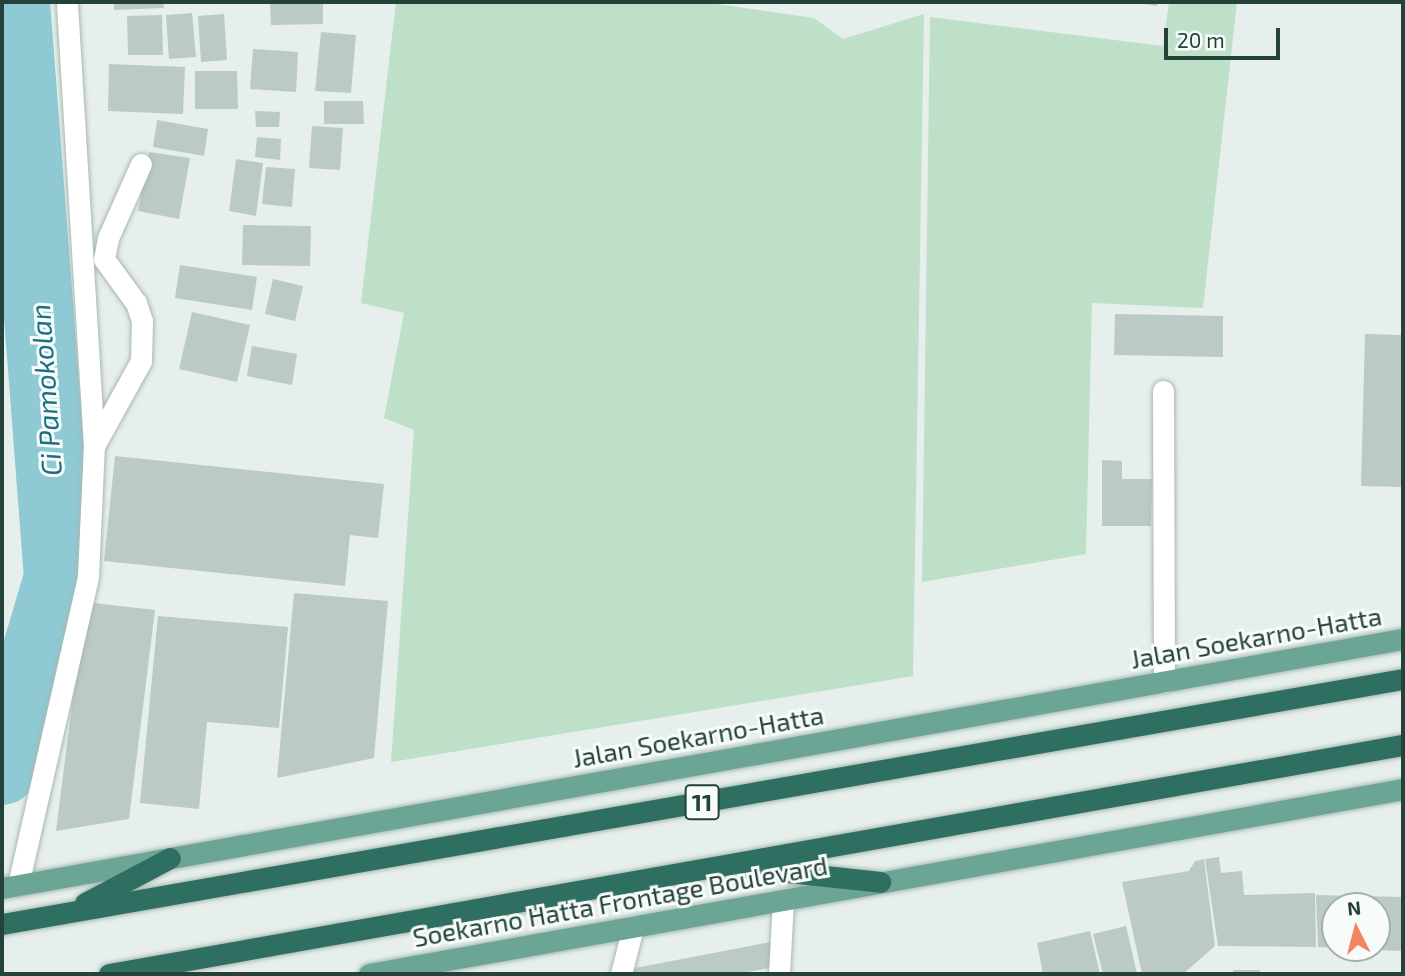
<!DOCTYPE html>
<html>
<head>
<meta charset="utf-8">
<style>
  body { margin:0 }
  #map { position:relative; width:1405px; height:976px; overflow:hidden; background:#e6efeb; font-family:"Exo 2",sans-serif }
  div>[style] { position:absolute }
  .green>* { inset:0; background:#bfe0c8 }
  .river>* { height:70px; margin:-35px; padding:0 35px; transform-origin:35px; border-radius:35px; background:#8ec9d4 }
  .building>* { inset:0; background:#bbcac4 }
  .roads { filter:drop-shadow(0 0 2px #a8b8b2) drop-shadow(0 0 2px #a8b8b2) }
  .minor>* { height:21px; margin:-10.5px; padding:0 10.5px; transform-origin:10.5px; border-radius:10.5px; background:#fff }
  .major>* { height:21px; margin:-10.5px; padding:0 10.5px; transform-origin:10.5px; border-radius:10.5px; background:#6aa596 }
  .highway>* { height:21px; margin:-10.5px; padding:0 10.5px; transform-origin:10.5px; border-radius:10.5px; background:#2f6f62 }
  span { translate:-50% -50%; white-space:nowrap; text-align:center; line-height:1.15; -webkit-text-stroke:6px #f7fbf9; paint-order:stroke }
  .shield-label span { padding:2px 5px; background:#f7fbf9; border:2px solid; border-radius:5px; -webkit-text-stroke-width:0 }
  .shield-label { font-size:24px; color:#24423a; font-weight:700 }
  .street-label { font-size:26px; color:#24423a }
  .water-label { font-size:28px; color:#1c6f80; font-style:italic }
  .frame { position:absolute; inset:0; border:4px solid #24423a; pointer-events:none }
  .north { position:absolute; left:1321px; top:892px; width:70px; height:70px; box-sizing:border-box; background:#f7fbf9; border:2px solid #a3b1ad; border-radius:50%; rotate:354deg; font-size:19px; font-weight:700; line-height:28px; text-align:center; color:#24423a }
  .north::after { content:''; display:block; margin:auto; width:24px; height:32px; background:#f4845f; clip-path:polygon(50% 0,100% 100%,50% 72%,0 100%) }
  .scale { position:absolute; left:1164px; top:28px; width:116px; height:32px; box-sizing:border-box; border:4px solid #24423a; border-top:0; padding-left:9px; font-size:21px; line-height:24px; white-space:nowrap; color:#24423a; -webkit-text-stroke:5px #f7fbf9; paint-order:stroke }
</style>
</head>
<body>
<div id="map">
  <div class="green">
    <div style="clip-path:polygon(396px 2px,704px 2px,814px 18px,843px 39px,924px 14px,913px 676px,391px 762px,414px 430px,384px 418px,404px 313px,361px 303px)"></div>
    <div style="clip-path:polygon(1169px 2px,1237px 2px,1203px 308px,1092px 303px,1086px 554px,922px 582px,930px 17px,1163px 46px)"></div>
  </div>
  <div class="river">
    <div style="left:2px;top:770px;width:200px;rotate:-73.5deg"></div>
    <div style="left:59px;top:578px;width:578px;rotate:-94.37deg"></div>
  </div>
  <div class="building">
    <div style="clip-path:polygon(114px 2px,163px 2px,164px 8px,114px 10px)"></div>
    <div style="clip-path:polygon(1131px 2px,1157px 2px,1157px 6px)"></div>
    <div style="clip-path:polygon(323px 3px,323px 24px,271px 25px,270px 4px)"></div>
    <div style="clip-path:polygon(192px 13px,196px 57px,169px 59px,166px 15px)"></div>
    <div style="clip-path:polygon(224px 14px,227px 60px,201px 62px,198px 16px)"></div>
    <div style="clip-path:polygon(162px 15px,163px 55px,128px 55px,127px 16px)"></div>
    <div style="clip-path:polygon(321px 32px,356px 35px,351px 93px,315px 91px)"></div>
    <div style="clip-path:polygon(253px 49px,298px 52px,296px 92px,250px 89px)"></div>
    <div style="clip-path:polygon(109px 64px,185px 67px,183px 114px,108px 111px)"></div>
    <div style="clip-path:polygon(195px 71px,237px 71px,238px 109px,195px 109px)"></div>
    <div style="clip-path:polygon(324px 101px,363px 101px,364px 124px,324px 124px)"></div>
    <div style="clip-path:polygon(255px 111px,280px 112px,279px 127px,256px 127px)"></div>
    <div style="clip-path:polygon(157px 120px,208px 129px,204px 156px,153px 147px)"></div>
    <div style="clip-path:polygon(312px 126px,343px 128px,340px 170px,309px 168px)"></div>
    <div style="clip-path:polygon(257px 137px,281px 139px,280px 160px,255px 157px)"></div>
    <div style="clip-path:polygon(149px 152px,190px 158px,179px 219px,138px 211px)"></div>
    <div style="clip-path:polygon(236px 159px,263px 163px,256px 216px,229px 211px)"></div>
    <div style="clip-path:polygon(266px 167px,295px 169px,292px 207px,262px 204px)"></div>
    <div style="clip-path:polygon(243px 225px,311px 226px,310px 266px,242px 265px)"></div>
    <div style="clip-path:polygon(180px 265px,257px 277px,252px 310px,175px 298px)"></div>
    <div style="clip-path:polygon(273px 279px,303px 286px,295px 321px,265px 314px)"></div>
    <div style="clip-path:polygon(192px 312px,250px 325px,237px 382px,179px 369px)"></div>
    <div style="clip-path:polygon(1115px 314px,1223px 316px,1223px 357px,1114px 355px)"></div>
    <div style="clip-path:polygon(1365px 334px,1403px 335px,1403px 487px,1361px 486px)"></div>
    <div style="clip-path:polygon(252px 346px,297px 354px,292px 385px,247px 376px)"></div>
    <div style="clip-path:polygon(115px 456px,384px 484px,378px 538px,350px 535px,345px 586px,104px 561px)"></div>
    <div style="clip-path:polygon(1102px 460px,1122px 461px,1122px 479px,1152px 479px,1151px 526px,1102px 526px)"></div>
    <div style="clip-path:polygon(294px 593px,388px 601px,374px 758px,277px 778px)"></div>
    <div style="clip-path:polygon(85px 602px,155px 610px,129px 819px,56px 831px)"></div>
    <div style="clip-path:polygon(158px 616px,288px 627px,279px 728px,207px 722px,199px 809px,140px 803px)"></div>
    <div style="clip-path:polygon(1219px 857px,1221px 873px,1242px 871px,1244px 895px,1315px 893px,1316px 947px,1218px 946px,1205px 859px)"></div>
    <div style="clip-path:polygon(1204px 859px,1215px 946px,1183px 974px,1142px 974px,1122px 882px,1189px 871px,1195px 861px)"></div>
    <div style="clip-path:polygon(1316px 895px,1403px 897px,1403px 951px,1377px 950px,1377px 906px,1335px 906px,1335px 948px,1318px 947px)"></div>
    <div style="clip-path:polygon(1126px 926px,1137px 974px,1103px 974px,1093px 934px)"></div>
    <div style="clip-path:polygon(1090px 931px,1100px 974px,1043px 974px,1037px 943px)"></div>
    <div style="clip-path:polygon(771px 942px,774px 967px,737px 974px,631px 974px,630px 969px)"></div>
    <div style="clip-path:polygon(1233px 970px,1260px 970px,1260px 974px,1234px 974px)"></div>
  </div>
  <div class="roads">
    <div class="minor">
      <div style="left:1163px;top:391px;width:291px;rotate:89.8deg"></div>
      <div style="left:94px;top:446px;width:97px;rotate:-61.1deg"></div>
      <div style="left:141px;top:361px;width:40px;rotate:-88.6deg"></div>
      <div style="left:142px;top:321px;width:19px;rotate:-108deg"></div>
      <div style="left:136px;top:303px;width:54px;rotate:-126deg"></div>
      <div style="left:104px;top:259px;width:21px;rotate:-79deg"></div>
      <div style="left:108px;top:238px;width:81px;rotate:-66deg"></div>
      <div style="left:18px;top:885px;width:317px;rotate:-77.2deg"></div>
      <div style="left:88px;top:576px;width:130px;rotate:-87.4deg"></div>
      <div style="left:94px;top:446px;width:445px;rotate:-93.5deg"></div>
      <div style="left:621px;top:974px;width:49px;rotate:-75.7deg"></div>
      <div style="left:779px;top:974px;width:73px;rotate:-86.9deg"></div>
    </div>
    <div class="major">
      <div style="left:2px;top:888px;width:1423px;rotate:-10.08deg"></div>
      <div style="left:369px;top:974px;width:1050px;rotate:-10.14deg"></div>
    </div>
    <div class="highway">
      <div style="left:750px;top:868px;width:131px;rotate:6.1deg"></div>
      <div style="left:85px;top:903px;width:96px;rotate:-27.9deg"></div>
      <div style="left:2px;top:924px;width:1422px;rotate:-9.92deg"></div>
      <div style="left:109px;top:974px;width:1314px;rotate:-10.04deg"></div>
    </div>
  </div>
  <div class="shield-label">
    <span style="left:702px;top:802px">11</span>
  </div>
  <div class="street-label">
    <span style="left:1256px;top:637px;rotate:-10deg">Jalan Soekarno-Hatta</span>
    <span style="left:698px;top:736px;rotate:-10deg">Jalan Soekarno-Hatta</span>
    <span style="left:620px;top:901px;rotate:-10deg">Soekarno Hatta Frontage Boulevard</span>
  </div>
  <div class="water-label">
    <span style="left:45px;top:390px;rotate:-94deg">Ci Pamokolan</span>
  </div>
  <div class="frame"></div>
  <div class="north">N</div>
  <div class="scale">20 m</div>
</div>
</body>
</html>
